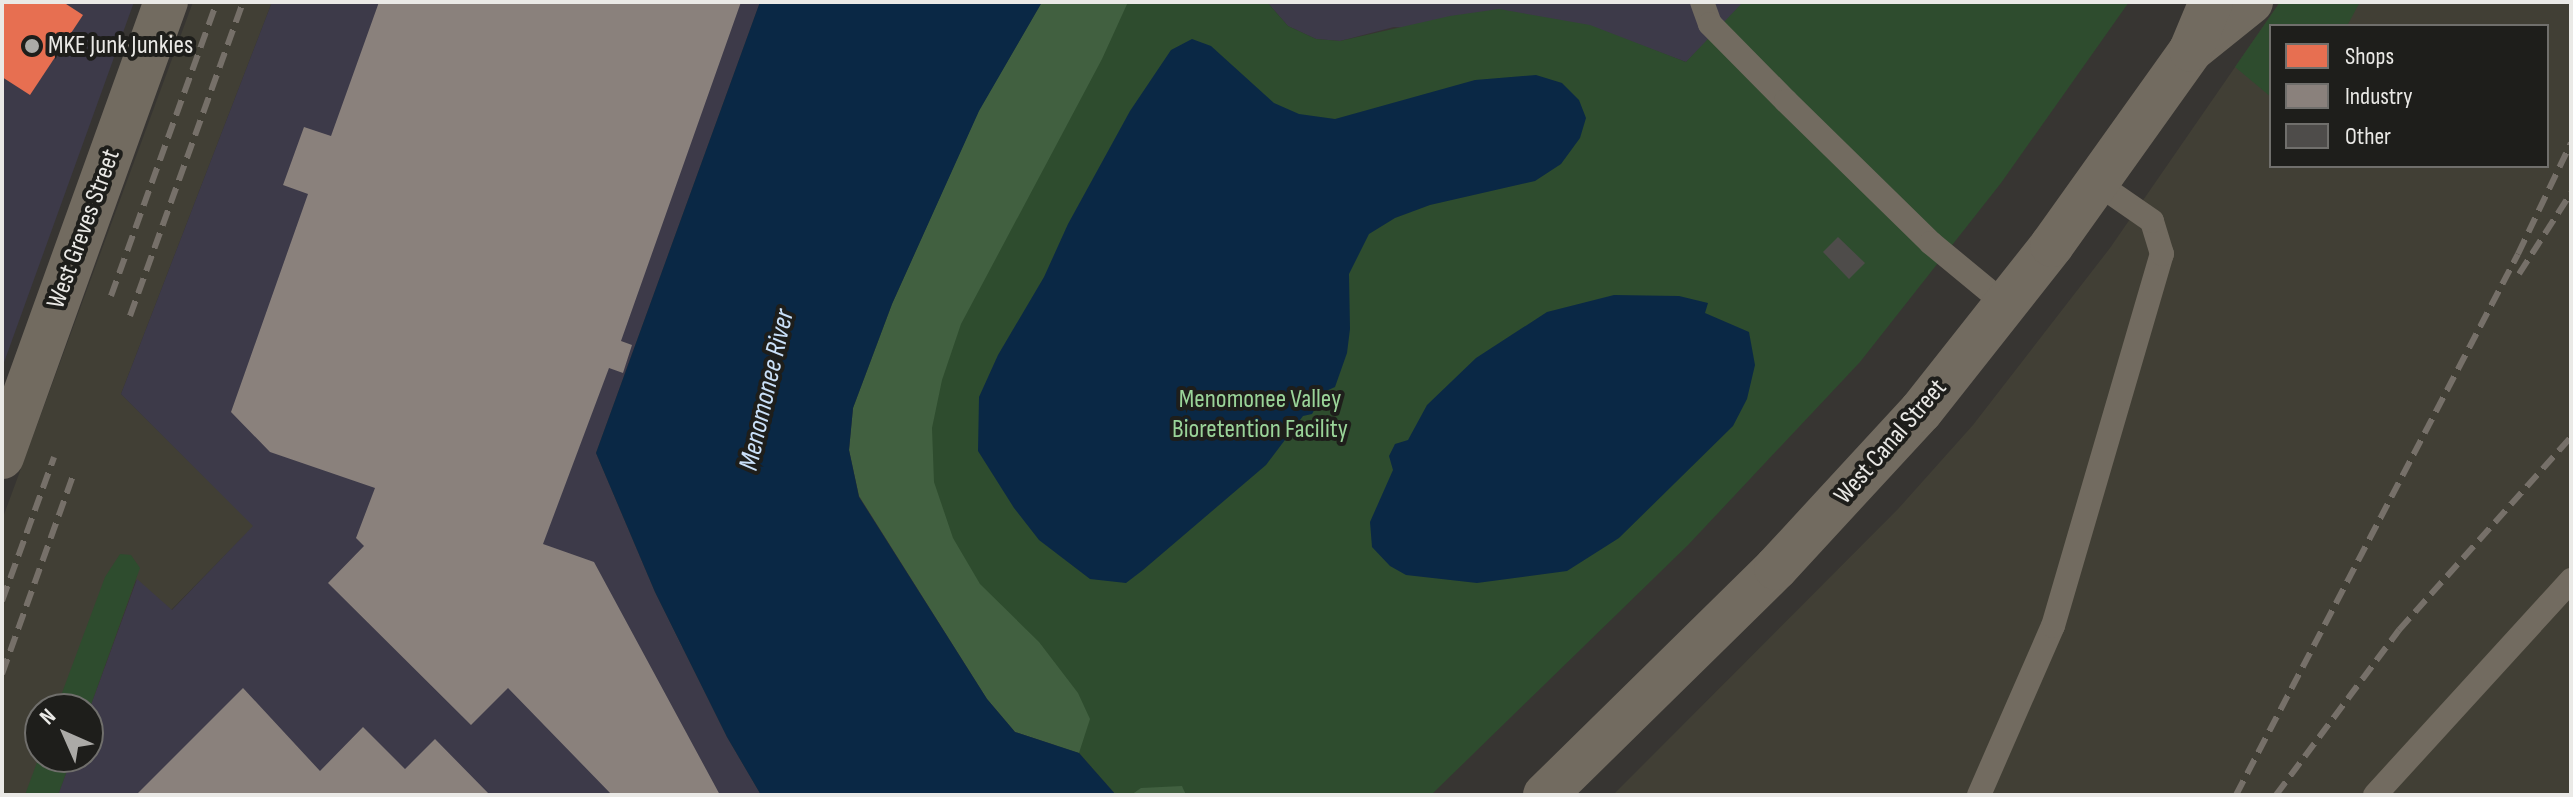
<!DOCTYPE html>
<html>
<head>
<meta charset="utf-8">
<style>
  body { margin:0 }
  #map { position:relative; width:2573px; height:797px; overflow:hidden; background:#373532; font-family:"Sofia Sans Condensed",sans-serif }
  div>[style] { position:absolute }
  .built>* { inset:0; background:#413f35 }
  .industrial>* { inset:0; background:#3d3a49 }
  .green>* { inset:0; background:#2e4c2e }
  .forest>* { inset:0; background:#416040 }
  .water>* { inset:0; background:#0a2845 }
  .shops>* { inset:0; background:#e76f51 }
  .industry>* { inset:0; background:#8a817c }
  .building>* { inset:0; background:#4e4c4a }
  .service>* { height:24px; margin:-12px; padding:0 12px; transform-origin:12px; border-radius:12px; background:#726b60 }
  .minor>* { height:44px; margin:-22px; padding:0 22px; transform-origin:22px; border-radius:22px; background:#726b60 }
  .tertiary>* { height:44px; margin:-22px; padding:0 22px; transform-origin:22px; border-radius:22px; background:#726b60 }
  .rail>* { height:6px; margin-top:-3px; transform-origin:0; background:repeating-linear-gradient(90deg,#767069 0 16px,transparent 0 24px) }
  .dots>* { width:22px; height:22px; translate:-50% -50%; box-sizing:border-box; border:4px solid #1e1e1b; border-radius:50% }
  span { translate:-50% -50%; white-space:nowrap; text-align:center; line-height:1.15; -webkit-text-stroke:8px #1e1e1b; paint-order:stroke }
  .poi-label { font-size:26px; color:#eae9e6 }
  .left { translate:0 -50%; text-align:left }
  .street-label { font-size:26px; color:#eae9e6 }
  .park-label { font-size:26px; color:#9ad499 }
  .water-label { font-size:28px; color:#cae0f8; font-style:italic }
  .frame { position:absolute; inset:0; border:4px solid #eae9e6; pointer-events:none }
  .legend { position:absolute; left:2269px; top:24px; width:280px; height:144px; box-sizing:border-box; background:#1e1e1b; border:2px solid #706f6c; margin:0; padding:10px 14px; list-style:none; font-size:24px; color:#eae9e6 }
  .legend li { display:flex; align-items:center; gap:16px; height:40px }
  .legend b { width:40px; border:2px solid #706f6c }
  .north { position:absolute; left:24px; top:693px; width:80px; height:80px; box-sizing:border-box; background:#1e1e1b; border:2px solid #706f6c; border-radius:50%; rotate:315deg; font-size:22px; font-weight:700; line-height:32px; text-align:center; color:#eae9e6 }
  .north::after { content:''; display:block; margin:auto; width:28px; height:36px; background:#abaaa7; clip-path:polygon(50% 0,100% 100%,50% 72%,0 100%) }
</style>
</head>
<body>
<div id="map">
  <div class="built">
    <div style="clip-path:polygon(193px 2px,272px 2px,121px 394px,254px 526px,171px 610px,136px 580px,88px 713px,88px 709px,40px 709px,40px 757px,72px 757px,58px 795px,2px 795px,2px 520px)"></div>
    <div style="clip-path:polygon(evenodd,2280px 2px,2571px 2px,2571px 795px,1613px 795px,1898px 509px,1973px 425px,2110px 248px,2280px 2px,2271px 26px,2547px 26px,2547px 166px,2271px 166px,2271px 26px)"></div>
  </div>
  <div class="industrial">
    <div style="clip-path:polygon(2px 2px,134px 2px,2px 368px)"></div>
    <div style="clip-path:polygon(272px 2px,760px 2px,596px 453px,655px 592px,727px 737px,761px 795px,58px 795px,72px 757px,88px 757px,88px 713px,137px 579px,172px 610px,253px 526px,121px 394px)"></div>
    <div style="clip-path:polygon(1267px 2px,1747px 2px,1686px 62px,1643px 46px,1394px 27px,1340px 41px,1316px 39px,1288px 26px)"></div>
  </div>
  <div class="green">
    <div style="clip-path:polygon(1042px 2px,1267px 2px,1288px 26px,1316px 39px,1340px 41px,1450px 16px,1499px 9px,1590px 25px,1686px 62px,1743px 2px,2129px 2px,2001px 183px,1860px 362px,1688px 545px,1431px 795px,1116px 795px,1079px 753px,1056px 746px,853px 408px,892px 304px,979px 110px)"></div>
    <div style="clip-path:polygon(2280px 2px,2360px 2px,2347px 26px,2271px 26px,2271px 97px,2235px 67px)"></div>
    <div style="clip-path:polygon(120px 554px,131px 555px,140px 568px,88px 713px,88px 709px,56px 709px,105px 577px)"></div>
    <div style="clip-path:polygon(40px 754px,72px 757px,58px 795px,25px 795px)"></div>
  </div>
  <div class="forest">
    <div style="clip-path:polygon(1042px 2px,1128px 2px,1102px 59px,961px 324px,942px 380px,932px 428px,934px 482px,953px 538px,980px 584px,1039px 642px,1078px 693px,1090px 719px,1079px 753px,1015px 732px,987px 699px,859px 496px,849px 450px,853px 408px,892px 304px,979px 110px)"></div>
    <div style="clip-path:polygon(1182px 786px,1186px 795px,1131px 795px,1141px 788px)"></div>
  </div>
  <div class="water">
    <div style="clip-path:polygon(760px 2px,1042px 2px,979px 111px,892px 304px,853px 408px,849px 450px,859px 497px,987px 699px,1015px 732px,1079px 753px,1116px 795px,761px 795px,727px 737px,655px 592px,596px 453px)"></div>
    <div style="clip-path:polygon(1192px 39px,1211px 46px,1274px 103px,1299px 114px,1335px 119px,1475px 80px,1536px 75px,1562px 83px,1579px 100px,1586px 118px,1580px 138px,1561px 164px,1535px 181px,1430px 205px,1395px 218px,1369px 234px,1349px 274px,1350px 329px,1347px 353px,1335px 387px,1317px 395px,1319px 402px,1312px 414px,1303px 416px,1266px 465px,1143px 570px,1126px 583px,1090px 579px,1039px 540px,1014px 508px,978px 451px,979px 397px,998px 355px,1044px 277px,1068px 224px,1130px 111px,1171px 50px)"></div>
    <div style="clip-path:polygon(1614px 295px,1679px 296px,1708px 303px,1705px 313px,1749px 332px,1755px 365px,1747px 399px,1733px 426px,1619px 538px,1567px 571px,1477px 583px,1406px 575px,1390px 566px,1372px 547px,1370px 522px,1393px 470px,1389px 456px,1395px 444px,1408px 440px,1427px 405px,1476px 358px,1547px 312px)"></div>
  </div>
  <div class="shops">
    <div style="clip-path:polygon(2px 2px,63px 2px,83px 15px,30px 95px,2px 77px)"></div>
  </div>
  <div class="industry">
    <div style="clip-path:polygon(379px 2px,741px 2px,621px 341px,632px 345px,623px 373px,609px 368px,543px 544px,594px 562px,720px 795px,612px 795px,508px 688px,471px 725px,328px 583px,364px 546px,356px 538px,375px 488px,270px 452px,231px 412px,308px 194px,283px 185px,304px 127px,331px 136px)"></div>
    <div style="clip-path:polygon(243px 688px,320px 771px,363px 727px,405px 769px,435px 739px,490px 795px,136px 795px)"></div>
  </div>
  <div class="building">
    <div style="clip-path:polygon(1838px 237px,1865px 263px,1849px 279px,1823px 252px)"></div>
  </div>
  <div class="service">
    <div style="left:1702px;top:2px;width:23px;rotate:70deg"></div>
    <div style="left:1710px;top:24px;width:108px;rotate:45.4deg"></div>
    <div style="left:1786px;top:101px;width:203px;rotate:44.4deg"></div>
    <div style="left:1931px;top:243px;width:97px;rotate:39.6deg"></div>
    <div style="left:1979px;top:795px;width:184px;rotate:-66.4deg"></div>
    <div style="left:2053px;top:626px;width:388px;rotate:-73.7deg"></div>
    <div style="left:2162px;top:254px;width:34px;rotate:-107deg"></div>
    <div style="left:2152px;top:221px;width:67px;rotate:-145.4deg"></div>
    <div style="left:2375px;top:795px;width:291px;rotate:-47.6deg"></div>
  </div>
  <div class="minor">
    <div style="left:2px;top:457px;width:484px;rotate:-70.2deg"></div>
  </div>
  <div class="tertiary">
    <div style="left:2191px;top:50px;width:77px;rotate:-38.7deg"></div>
    <div style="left:1545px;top:795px;width:324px;rotate:-44.5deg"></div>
    <div style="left:1776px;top:568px;width:214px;rotate:-47.3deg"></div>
    <div style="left:1921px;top:411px;width:211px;rotate:-51.7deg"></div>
    <div style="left:2052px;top:245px;width:239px;rotate:-54.5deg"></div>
    <div style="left:2191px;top:50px;width:52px;rotate:-67.4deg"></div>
  </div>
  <div class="rail">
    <div style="left:2519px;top:274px;width:96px;rotate:-57.3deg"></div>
    <div style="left:111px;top:296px;width:313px;rotate:-70.2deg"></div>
    <div style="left:130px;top:316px;width:334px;rotate:-70.2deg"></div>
    <div style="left:2px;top:601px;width:153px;rotate:-70.1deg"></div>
    <div style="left:2px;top:674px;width:210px;rotate:-70.3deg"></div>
    <div style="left:2236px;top:795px;width:610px;rotate:-62.47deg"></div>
    <div style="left:2518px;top:254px;width:123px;rotate:-64.5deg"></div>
    <div style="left:2276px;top:795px;width:206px;rotate:-53.3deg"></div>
    <div style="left:2399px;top:630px;width:259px;rotate:-48.3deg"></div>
  </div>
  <div class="dots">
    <div style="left:32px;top:46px;background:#abaaa7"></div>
  </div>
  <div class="poi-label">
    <span class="left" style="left:48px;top:46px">MKE Junk Junkies</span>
  </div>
  <div class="street-label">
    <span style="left:84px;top:229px;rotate:-70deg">West Greves Street</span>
    <span style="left:1891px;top:442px;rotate:-49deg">West Canal Street</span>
  </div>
  <div class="park-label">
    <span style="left:1260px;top:415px">Menomonee Valley<br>Bioretention Facility</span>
  </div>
  <div class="water-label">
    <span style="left:767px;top:390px;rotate:-77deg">Menomonee River</span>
  </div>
  <div class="frame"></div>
  <ul class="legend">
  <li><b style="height:22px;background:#e76f51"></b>Shops</li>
  <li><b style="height:22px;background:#8a817c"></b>Industry</li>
  <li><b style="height:22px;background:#4e4c4a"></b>Other</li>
  </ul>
  <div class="north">N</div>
</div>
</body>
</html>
